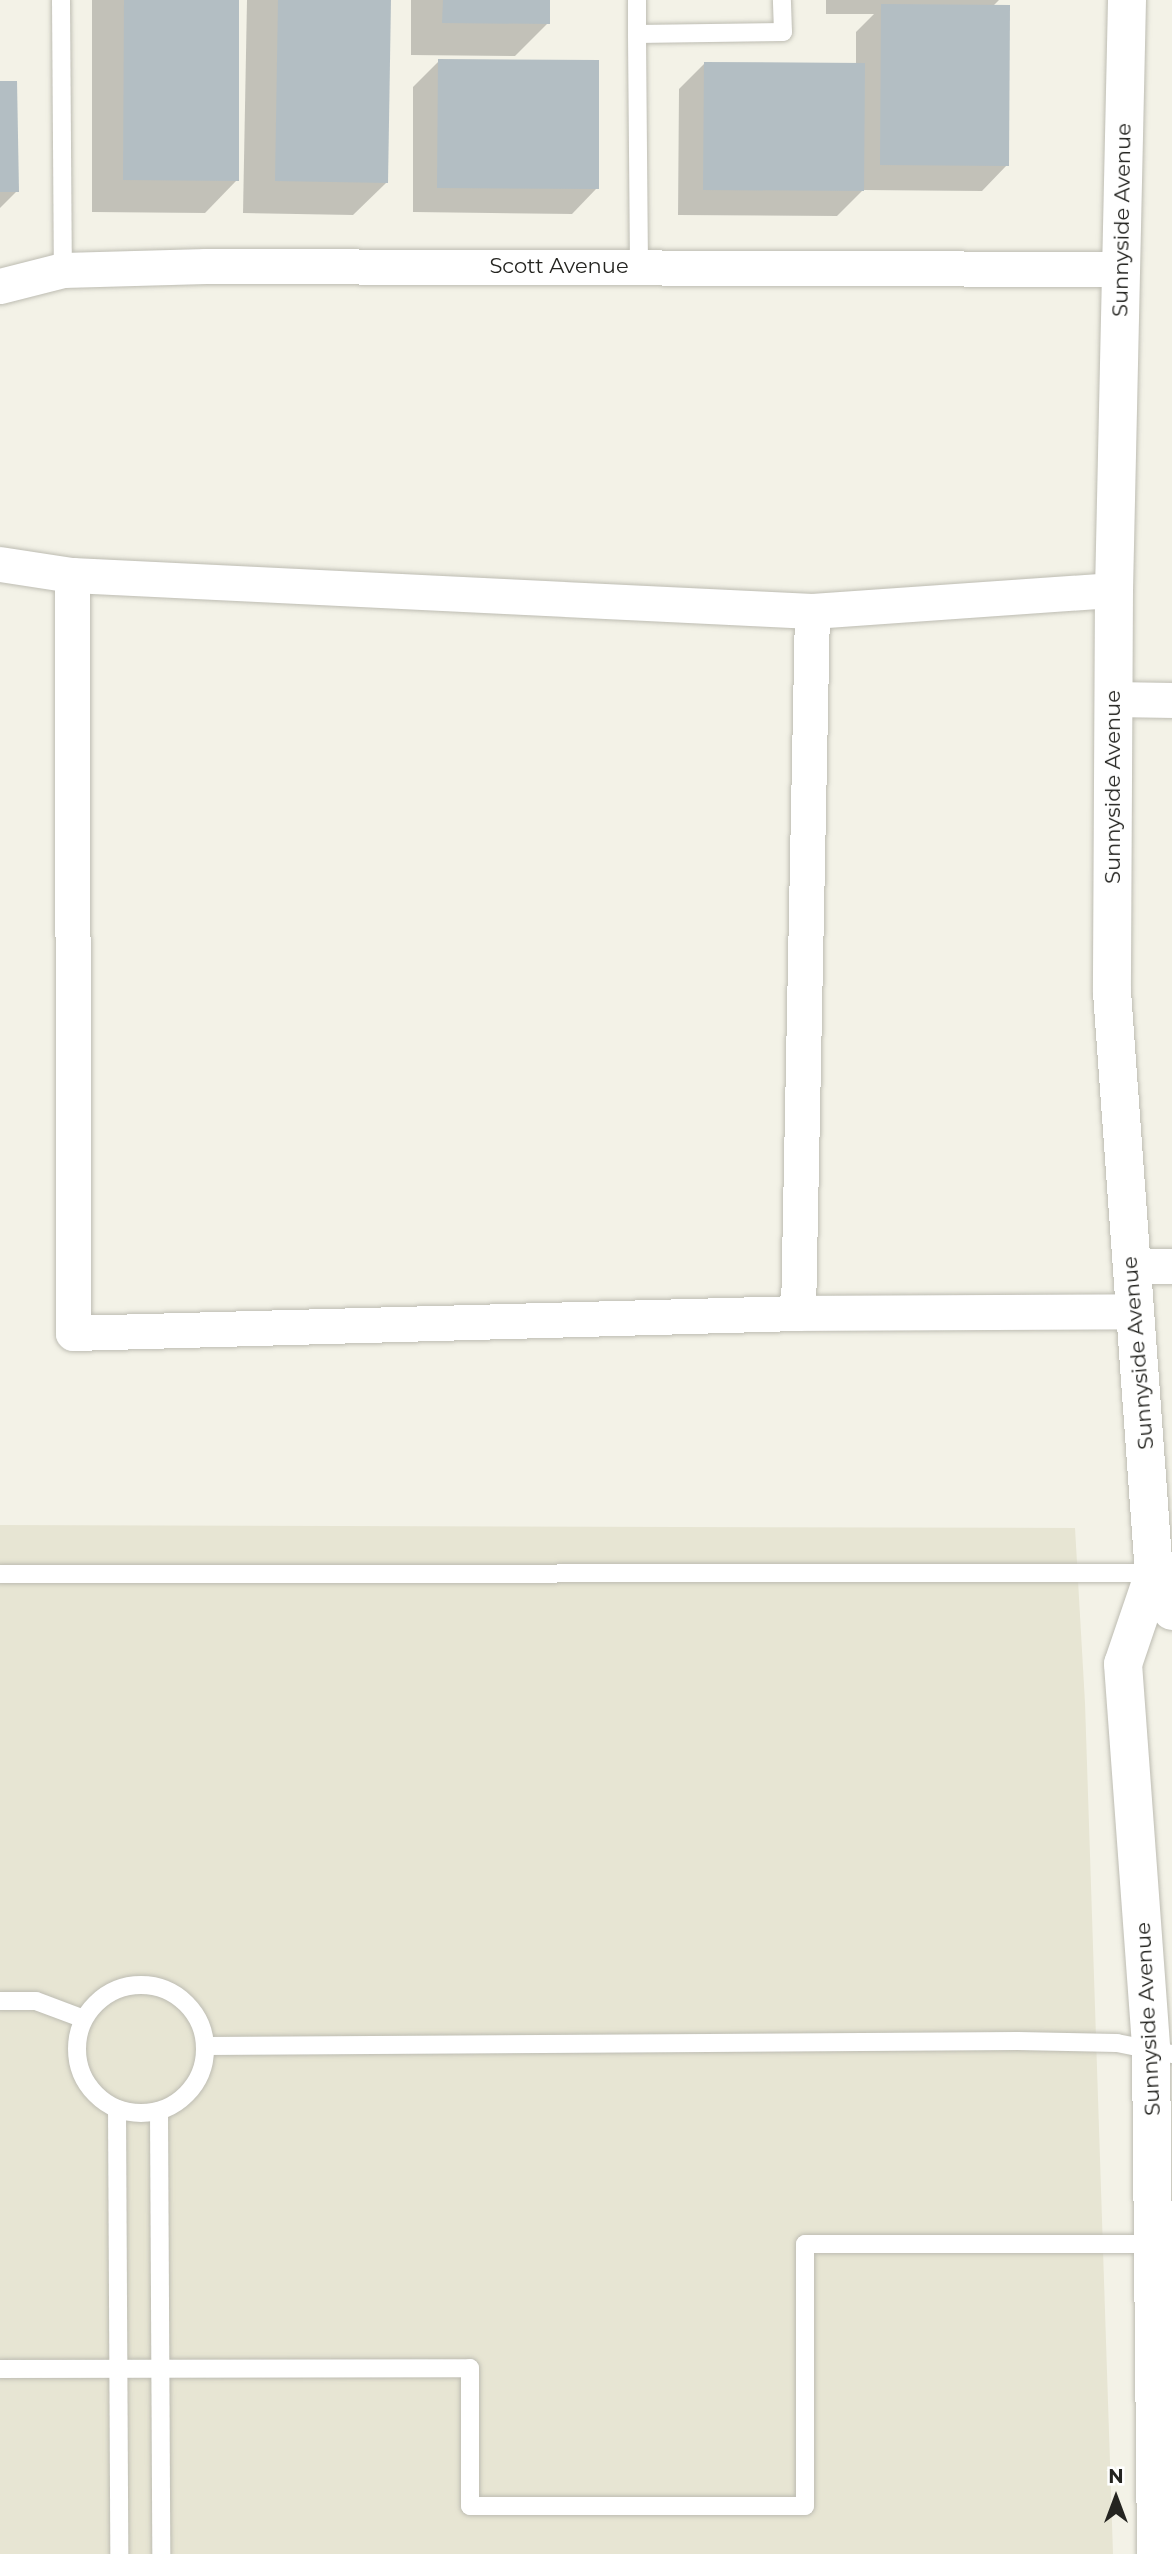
<!DOCTYPE html>
<html>
<head>
<meta charset="utf-8">
<style>
  body { margin:0 }
  #map { position:relative; width:1172px; height:2554px; overflow:hidden; background:#f3f2e7; font-family:Montserrat,sans-serif }
  div>[style] { position:absolute }
  .built>* { inset:0; background:#e7e5d3 }
  .shadow>* { inset:0; background:#0003 }
  .building>* { inset:0; background:#b3bec3 }
  .roads { filter:drop-shadow(0 0 2px #bdbcb2) drop-shadow(0 0 2px #bdbcb2) }
  .service>* { height:18px; margin:-9px; padding:0 9px; transform-origin:9px; border-radius:9px; background:#fff }
  .service>.ring { margin:-9px; padding:0; box-sizing:content-box; background:none; border:18px solid #fff; border-radius:50% }
  .minor>* { height:35px; margin:-17.5px; padding:0 17.5px; transform-origin:17.5px; border-radius:17.5px; background:#fff }
  .secondary>* { height:38px; margin:-19px; padding:0 19px; transform-origin:19px; border-radius:19px; background:#fff }
  span { translate:-50% -50%; white-space:nowrap; text-align:center; line-height:1.15; -webkit-text-stroke:7px #fff; paint-order:stroke }
  .street-label { font-size:21px; color:#242420 }
  .north { position:absolute; left:1081px; top:2463px; width:70px; height:70px; -webkit-text-stroke:5px #fff; paint-order:stroke; rotate:0deg; font-size:19px; font-weight:700; line-height:28px; text-align:center; color:#242420 }
  .north::after { content:''; display:block; margin:auto; width:24px; height:32px; background:#242420; clip-path:polygon(50% 0,100% 100%,50% 72%,0 100%) }
</style>
</head>
<body>
<div id="map">
  <div class="built">
    <div style="clip-path:polygon(0 1525px,1075px 1528px,1085px 1703px,1113px 2554px,0 2554px)"></div>
  </div>
  <div class="shadow">
    <div style="clip-path:polygon(92px 0,238px 0,237px 180px,205px 213px,92px 212px)"></div>
    <div style="clip-path:polygon(247px 0,389px 0,386px 183px,353px 215px,243px 213px)"></div>
    <div style="clip-path:polygon(411px 0,548px 0,548px 23px,515px 56px,411px 55px)"></div>
    <div style="clip-path:polygon(826px 0,999px 0,992px 7px,1007px 165px,982px 191px,863px 190px,837px 216px,678px 215px,679px 89px,704px 64px,856px 64px,856px 32px,874px 14px,826px 14px)"></div>
    <div style="clip-path:polygon(439px 61px,597px 188px,572px 214px,413px 212px,413px 87px)"></div>
    <div style="clip-path:polygon(0 83px,17px 191px,0 208px)"></div>
  </div>
  <div class="building">
    <div style="clip-path:polygon(124px 0,239px 0,239px 181px,123px 180px)"></div>
    <div style="clip-path:polygon(278px 0,391px 0,388px 183px,275px 181px)"></div>
    <div style="clip-path:polygon(443px 0,550px 0,550px 24px,442px 23px)"></div>
    <div style="clip-path:polygon(881px 4px,1010px 5px,1009px 166px,880px 165px)"></div>
    <div style="clip-path:polygon(438px 59px,599px 60px,599px 189px,437px 188px)"></div>
    <div style="clip-path:polygon(704px 62px,865px 63px,864px 191px,703px 190px)"></div>
    <div style="clip-path:polygon(0 81px,17px 81px,19px 192px,0 192px)"></div>
  </div>
  <div class="roads">
    <div class="service">
      <div style="left:61px;top:0;width:270px;rotate:89.6deg"></div>
      <div style="left:637px;top:34px;width:34px;rotate:-90deg"></div>
      <div style="left:639px;top:266px;width:232px;rotate:-90.5deg"></div>
      <div style="left:637px;top:34px;width:146px;rotate:-0.8deg"></div>
      <div style="left:783px;top:32px;width:32px;rotate:-92deg"></div>
      <div style="left:0;top:1574px;width:1155px;rotate:-0.05deg"></div>
      <div class="ring" style="left:77px;top:1985px;width:110px;height:110px"></div>
      <div style="left:0;top:2001px;width:36px"></div>
      <div style="left:36px;top:2001px;width:51px;rotate:20.6deg"></div>
      <div style="left:206px;top:2046px;width:812px;rotate:-0.35deg"></div>
      <div style="left:1018px;top:2041px;width:99px;rotate:1.2deg"></div>
      <div style="left:1117px;top:2043px;width:56px;rotate:11.3deg"></div>
      <div style="left:117px;top:2109px;width:445px;rotate:89.7deg"></div>
      <div style="left:159px;top:2111px;width:443px;rotate:89.7deg"></div>
      <div style="left:0;top:2369px;width:470px;rotate:-0.1deg"></div>
      <div style="left:470px;top:2368px;width:138px;rotate:90deg"></div>
      <div style="left:470px;top:2506px;width:335px"></div>
      <div style="left:805px;top:2506px;width:262px;rotate:-90deg"></div>
      <div style="left:805px;top:2244px;width:350px"></div>
    </div>
    <div class="minor">
      <div style="left:0;top:286px;width:65px;rotate:-14.3deg"></div>
      <div style="left:63px;top:270px;width:143px;rotate:-1.6deg"></div>
      <div style="left:206px;top:266px;width:915px;rotate:0.19deg"></div>
      <div style="left:0;top:564px;width:73px;rotate:8.7deg"></div>
      <div style="left:72px;top:575px;width:741px;rotate:2.79deg"></div>
      <div style="left:812px;top:611px;width:303px;rotate:-4deg"></div>
      <div style="left:72px;top:575px;width:758px;rotate:89.92deg"></div>
      <div style="left:73px;top:1333px;width:725px;rotate:-1.58deg"></div>
      <div style="left:798px;top:1313px;width:702px;rotate:-88.86deg"></div>
      <div style="left:1114px;top:699px;width:58px;rotate:1deg"></div>
      <div style="left:1131px;top:1266px;width:41px"></div>
      <div style="left:798px;top:1313px;width:338px;rotate:-0.3deg"></div>
    </div>
    <div class="secondary">
      <div style="left:1127px;top:0;width:590px;rotate:91.26deg"></div>
      <div style="left:1114px;top:590px;width:402px;rotate:90.3deg"></div>
      <div style="left:1112px;top:992px;width:583px;rotate:85.87deg"></div>
      <div style="left:1154px;top:1573px;width:42px;rotate:64.7deg"></div>
      <div style="left:1154px;top:1573px;width:96px;rotate:108.8deg"></div>
      <div style="left:1123px;top:1664px;width:386px;rotate:85.8deg"></div>
      <div style="left:1151px;top:2049px;width:505px;rotate:89.43deg"></div>
    </div>
  </div>
  <div class="street-label">
    <span style="left:1122px;top:220px;rotate:-89deg">Sunnyside Avenue</span>
    <span style="left:559px;top:266px">Scott Avenue</span>
    <span style="left:1113px;top:787px;rotate:-90deg">Sunnyside Avenue</span>
    <span style="left:1138px;top:1353px;rotate:-95deg">Sunnyside Avenue</span>
    <span style="left:1148px;top:2019px;rotate:-93deg">Sunnyside Avenue</span>
  </div>
  <div class="north">N</div>
</div>
</body>
</html>
